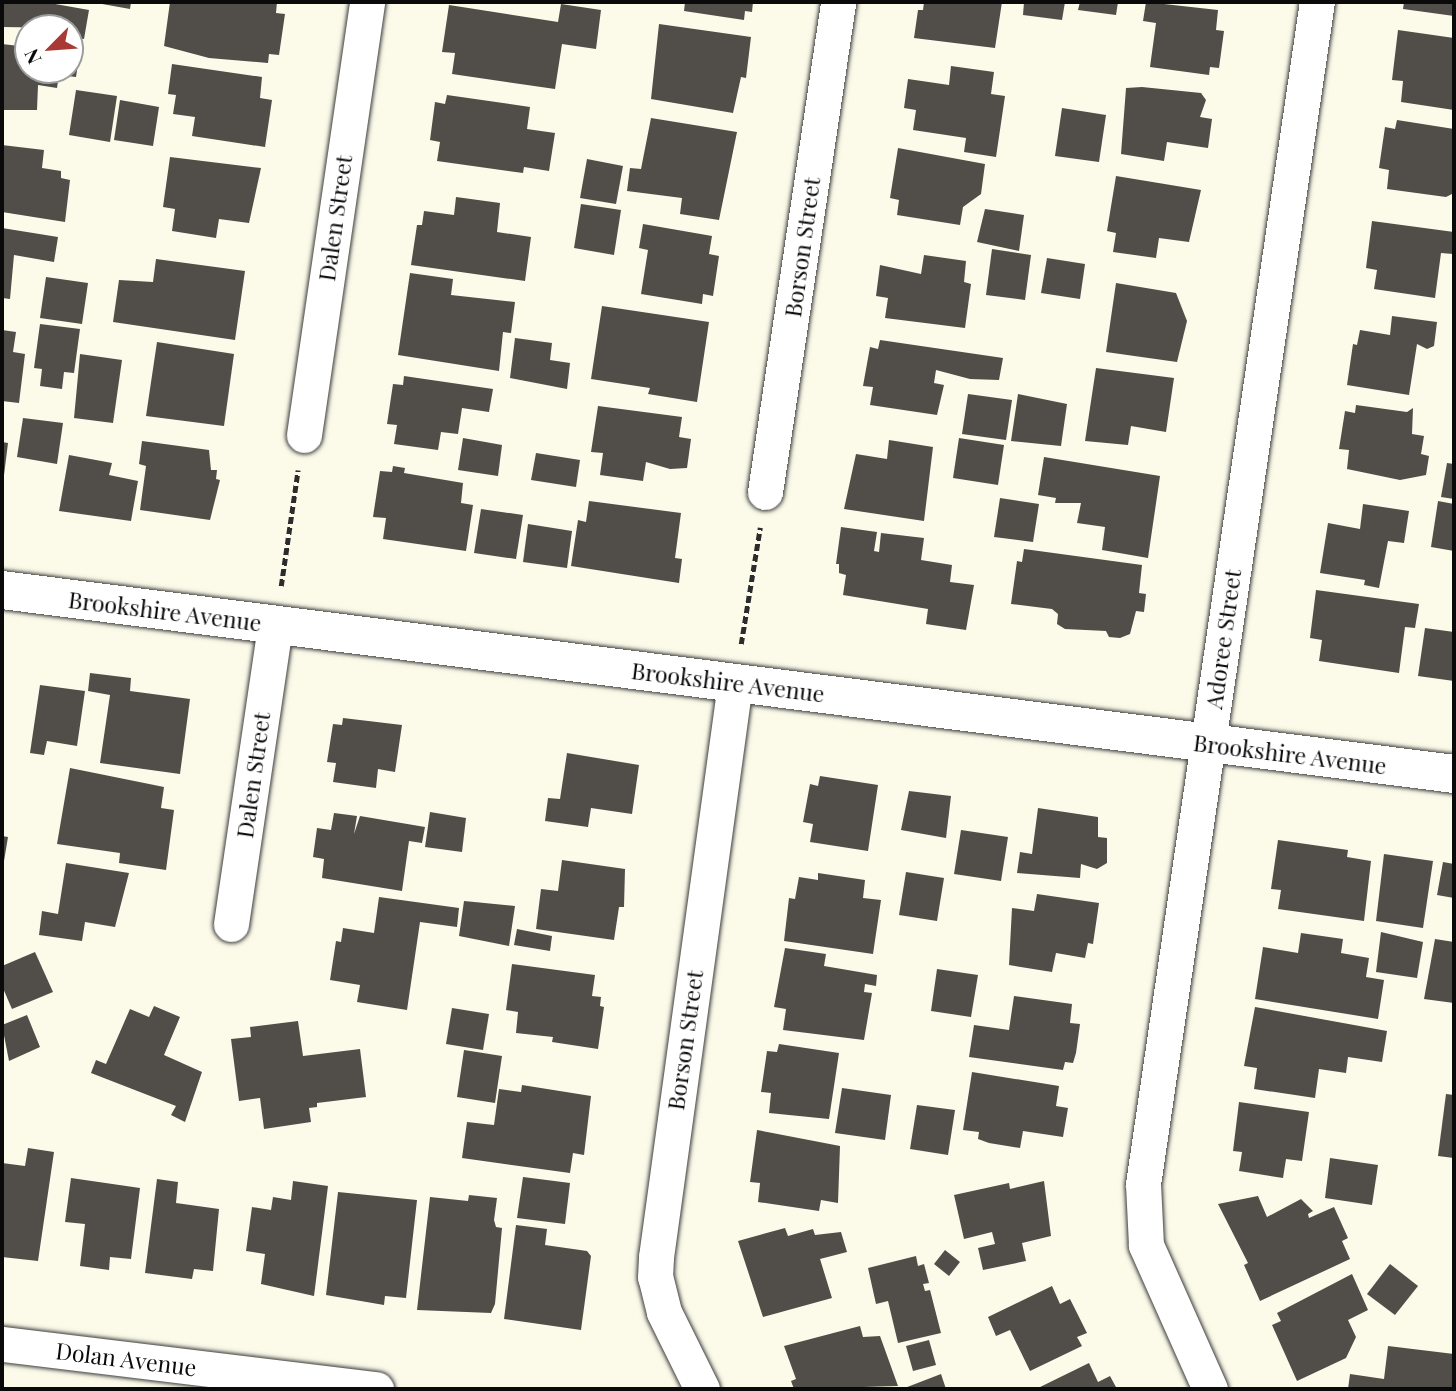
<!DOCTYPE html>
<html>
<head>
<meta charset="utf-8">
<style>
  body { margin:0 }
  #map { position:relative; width:1456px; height:1391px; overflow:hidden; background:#fcfbea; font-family:"Playfair Display",serif }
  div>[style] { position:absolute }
  .building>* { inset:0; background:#514d48 }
  .path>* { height:4.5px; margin-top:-2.25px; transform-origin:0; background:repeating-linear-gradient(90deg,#2c2c2c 0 7px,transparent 0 10.5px) }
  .roads { filter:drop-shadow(0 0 2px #3d3d3d) drop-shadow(0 0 2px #3d3d3d) }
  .minor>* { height:35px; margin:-17.5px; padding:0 17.5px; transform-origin:17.5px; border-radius:17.5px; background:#fff }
  .tertiary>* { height:38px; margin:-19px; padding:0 19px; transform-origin:19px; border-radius:19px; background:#fff }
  span { translate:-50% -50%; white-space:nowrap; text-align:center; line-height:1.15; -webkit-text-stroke:7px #fff; paint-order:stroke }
  .street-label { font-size:23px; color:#0a0a0a }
  .frame { position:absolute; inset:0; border:4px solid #0a0a0a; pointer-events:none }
  .north { position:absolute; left:14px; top:14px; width:70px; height:70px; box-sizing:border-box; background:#fff; border:2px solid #9d9d9d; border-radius:50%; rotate:245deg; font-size:19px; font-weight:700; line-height:28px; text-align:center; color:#0a0a0a }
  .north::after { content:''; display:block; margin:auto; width:24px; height:32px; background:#a93934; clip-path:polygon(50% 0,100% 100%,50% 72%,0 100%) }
</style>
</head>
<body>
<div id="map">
  <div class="building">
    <div style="clip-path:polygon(2px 2px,44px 2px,89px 10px,84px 39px,70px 37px,70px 28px,2px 27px)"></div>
    <div style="clip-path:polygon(91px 2px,131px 2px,130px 9px)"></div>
    <div style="clip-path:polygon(170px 2px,277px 2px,276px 13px,285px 14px,279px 55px,269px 54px,268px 63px,209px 58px,164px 46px)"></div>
    <div style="clip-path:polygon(685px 2px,753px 2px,752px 12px,745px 11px,744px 20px,684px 11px)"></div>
    <div style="clip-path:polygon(924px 2px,1002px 2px,995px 48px,914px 38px,918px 10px,923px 10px)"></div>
    <div style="clip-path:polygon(1024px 2px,1065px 2px,1062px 20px,1023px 15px)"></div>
    <div style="clip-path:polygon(1080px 2px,1118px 2px,1116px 15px,1078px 10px)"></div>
    <div style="clip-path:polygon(1146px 2px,1218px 10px,1216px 30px,1224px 31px,1219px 68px,1210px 67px,1209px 75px,1150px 67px,1156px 23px,1143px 21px)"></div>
    <div style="clip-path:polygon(1404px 2px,1454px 2px,1454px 16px,1403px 9px)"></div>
    <div style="clip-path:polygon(561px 4px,601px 10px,596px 49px,562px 44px,555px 89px,452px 74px,455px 53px,442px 52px,449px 5px,558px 22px)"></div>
    <div style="clip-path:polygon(659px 24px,751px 37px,746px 78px,741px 77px,733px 113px,651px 99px)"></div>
    <div style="clip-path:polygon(1398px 30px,1454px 38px,1454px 110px,1401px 102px,1403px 81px,1392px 80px)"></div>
    <div style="clip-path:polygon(2px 44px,28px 47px,28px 70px,70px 70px,70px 50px,80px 51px,76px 77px,59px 75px,57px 88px,38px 85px,37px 110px,2px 110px)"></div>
    <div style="clip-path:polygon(172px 64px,262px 77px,260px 98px,272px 100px,265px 147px,192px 136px,195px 117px,173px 114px,176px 95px,168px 94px)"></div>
    <div style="clip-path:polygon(951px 66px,994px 72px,991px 94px,1005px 96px,996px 157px,964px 152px,966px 138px,913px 130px,916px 110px,904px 108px,908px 79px,949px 85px)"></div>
    <div style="clip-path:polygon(1142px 87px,1201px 93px,1206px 100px,1200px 117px,1212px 119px,1208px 148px,1167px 142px,1164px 161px,1121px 154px,1126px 88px)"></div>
    <div style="clip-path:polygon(76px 90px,117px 96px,110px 142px,69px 135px)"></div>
    <div style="clip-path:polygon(447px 95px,530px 107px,527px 129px,555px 133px,549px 171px,524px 167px,523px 173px,437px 161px,440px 142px,430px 140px,435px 102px,445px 104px)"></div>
    <div style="clip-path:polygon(120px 100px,159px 107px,153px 146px,114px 140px)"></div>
    <div style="clip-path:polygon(1062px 108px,1106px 115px,1099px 162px,1055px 156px)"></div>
    <div style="clip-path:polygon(651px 118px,737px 132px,719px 220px,680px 214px,682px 198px,627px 191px,630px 168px,641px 169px)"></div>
    <div style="clip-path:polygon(1397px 120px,1454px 129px,1454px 193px,1446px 197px,1387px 189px,1389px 170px,1379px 168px,1385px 127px,1395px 129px)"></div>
    <div style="clip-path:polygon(2px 145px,44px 150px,42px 168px,61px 171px,61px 178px,70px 180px,65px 222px,2px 212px)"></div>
    <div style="clip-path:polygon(898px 148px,985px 164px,981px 194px,963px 207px,960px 225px,897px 215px,899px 200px,890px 198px)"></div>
    <div style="clip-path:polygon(170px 157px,261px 168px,249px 223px,219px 219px,216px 238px,172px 231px,175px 209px,163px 207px)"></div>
    <div style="clip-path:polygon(587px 159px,623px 166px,616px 204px,580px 198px)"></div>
    <div style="clip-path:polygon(1116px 176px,1201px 190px,1189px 242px,1159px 238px,1156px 258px,1113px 252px,1116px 233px,1107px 231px)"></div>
    <div style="clip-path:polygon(456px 197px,500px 203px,497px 232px,531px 237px,525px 281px,411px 265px,417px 225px,422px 225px,424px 211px,454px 215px)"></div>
    <div style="clip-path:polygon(581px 204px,621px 210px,614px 255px,574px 248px)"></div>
    <div style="clip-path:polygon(985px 209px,1024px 215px,1019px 251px,977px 242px)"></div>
    <div style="clip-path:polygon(1372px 221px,1454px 232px,1453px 254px,1441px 253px,1435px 298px,1374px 289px,1377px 270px,1366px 268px)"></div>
    <div style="clip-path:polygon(643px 224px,712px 236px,709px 254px,719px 256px,713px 296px,703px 294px,702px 304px,641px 294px,648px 250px,639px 248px)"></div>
    <div style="clip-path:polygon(2px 228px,58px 237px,54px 262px,14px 255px,10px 299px,2px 298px)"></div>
    <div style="clip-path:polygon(992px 249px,1031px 255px,1025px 300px,986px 295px)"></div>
    <div style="clip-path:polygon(924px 255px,966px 261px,964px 282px,971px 284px,965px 328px,885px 318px,888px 298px,876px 296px,880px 265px,921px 274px)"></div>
    <div style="clip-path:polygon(1047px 258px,1085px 264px,1080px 299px,1041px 293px)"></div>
    <div style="clip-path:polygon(156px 259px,245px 271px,235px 340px,113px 322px,119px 280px,153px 282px)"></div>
    <div style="clip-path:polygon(410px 273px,453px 279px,451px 295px,515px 302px,511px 333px,503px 332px,499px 371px,398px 355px)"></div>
    <div style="clip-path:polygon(46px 277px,88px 283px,82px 324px,40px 318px)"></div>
    <div style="clip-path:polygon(1116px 283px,1176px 293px,1187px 321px,1177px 362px,1106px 352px)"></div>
    <div style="clip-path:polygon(602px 306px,709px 322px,697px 402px,648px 394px,650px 388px,591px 379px)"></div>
    <div style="clip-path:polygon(1392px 316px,1437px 322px,1434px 346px,1427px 349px,1417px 344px,1409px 395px,1347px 385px,1353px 344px,1357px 345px,1360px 330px,1390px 335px)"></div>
    <div style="clip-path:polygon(40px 324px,80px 329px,74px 373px,64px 372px,62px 389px,40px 386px,42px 369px,34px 368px)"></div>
    <div style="clip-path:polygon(2px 330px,16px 332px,13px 352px,25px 354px,19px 403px,2px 401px)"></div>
    <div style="clip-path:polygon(515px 338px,552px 343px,550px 360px,570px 363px,567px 389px,510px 378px)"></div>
    <div style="clip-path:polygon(880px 340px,1003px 358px,999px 380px,970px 379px,936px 370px,934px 383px,944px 385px,937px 415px,870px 405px,873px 387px,863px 386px,870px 347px,878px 349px)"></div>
    <div style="clip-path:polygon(157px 342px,234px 354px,224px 426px,146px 416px)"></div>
    <div style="clip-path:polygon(80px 354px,122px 360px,113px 423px,74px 418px)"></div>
    <div style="clip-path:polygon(1096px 368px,1174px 378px,1166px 432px,1131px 426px,1128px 445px,1085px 441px)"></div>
    <div style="clip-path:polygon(404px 376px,493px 389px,489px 412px,462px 408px,458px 434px,441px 432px,438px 450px,394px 444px,397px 425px,387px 424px,393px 384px,403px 385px)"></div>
    <div style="clip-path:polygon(968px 394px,1012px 400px,1006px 440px,962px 434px)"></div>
    <div style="clip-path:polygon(1018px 394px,1067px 404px,1061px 446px,1011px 441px)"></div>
    <div style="clip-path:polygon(1356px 405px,1407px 412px,1413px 408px,1412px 434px,1424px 436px,1421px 454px,1429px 456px,1426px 475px,1400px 480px,1347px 469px,1349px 450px,1339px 449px,1345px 411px,1355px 413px)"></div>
    <div style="clip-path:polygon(598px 406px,682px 417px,679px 437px,691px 439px,687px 468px,670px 469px,646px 462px,643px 481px,600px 475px,603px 453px,591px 452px)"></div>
    <div style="clip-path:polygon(23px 418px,63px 423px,57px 464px,17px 457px)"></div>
    <div style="clip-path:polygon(463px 438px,502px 445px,498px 476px,458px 470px)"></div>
    <div style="clip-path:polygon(959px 438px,1004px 445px,998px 485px,953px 478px)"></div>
    <div style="clip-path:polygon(889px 440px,933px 447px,924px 521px,844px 509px,856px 454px,887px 459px)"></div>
    <div style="clip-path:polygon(142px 441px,209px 450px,211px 470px,217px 470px,216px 479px,220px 480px,210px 520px,140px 510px,146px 466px,139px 464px)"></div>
    <div style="clip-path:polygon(2px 442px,8px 443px,3px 483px,2px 483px)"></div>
    <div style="clip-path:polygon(536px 453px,580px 460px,576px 487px,531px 480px)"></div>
    <div style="clip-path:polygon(69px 455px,112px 463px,109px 475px,138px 481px,131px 521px,59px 511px)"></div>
    <div style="clip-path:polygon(1044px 457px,1160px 476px,1148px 558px,1102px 550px,1105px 527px,1077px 523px,1081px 503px,1055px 503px,1056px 498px,1038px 495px)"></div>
    <div style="clip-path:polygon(1447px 463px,1454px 464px,1454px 499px,1441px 497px)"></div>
    <div style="clip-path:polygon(393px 466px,405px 468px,404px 473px,463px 483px,461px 503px,473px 505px,466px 551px,383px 539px,386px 518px,373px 517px,380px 471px,392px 472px)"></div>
    <div style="clip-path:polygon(1000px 498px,1039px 504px,1033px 542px,994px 537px)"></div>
    <div style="clip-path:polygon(589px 501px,681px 513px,675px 558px,682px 559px,679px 583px,571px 566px,578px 520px,586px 522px)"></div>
    <div style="clip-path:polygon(1438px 501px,1454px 504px,1454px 551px,1431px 547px)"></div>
    <div style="clip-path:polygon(1363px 504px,1409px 511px,1404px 543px,1388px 541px,1379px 588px,1364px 585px,1365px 580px,1320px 573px,1328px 523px,1360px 529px)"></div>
    <div style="clip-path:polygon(481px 509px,523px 515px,516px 559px,474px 553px)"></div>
    <div style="clip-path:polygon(528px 524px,572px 531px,567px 568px,523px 562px)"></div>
    <div style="clip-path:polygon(841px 527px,877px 532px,874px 551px,879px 552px,881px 533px,924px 538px,921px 560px,952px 565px,950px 582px,974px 585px,966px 630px,926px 624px,928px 609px,843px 595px,846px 575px,839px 573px,839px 564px,836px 564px)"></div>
    <div style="clip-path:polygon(1024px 549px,1142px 565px,1139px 593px,1146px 594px,1144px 612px,1136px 611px,1130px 634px,1120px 638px,1109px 637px,1106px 631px,1065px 629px,1057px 624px,1058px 614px,1052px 609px,1011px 604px,1017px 561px,1022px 562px)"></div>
    <div style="clip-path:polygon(1316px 590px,1419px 604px,1415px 628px,1405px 627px,1399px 673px,1319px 661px,1322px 640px,1310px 638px)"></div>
    <div style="clip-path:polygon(1425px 628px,1454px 632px,1454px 681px,1418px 676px)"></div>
    <div style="clip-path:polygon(90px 673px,131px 678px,130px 691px,190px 699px,180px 774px,100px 763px,110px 695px,88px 691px)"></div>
    <div style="clip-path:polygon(40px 685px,85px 691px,77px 746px,47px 741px,44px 755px,30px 753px)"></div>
    <div style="clip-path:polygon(343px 718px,402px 725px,395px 772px,378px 769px,376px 788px,333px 782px,336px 763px,327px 762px,333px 724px,342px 725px)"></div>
    <div style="clip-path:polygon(567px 753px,639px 765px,632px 814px,591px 808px,588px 827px,545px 821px,548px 798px,560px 799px)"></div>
    <div style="clip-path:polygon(70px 768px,164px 787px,161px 808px,174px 810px,166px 870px,119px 863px,120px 853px,57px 844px)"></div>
    <div style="clip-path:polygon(820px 776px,878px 785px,868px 851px,810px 842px,813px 824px,803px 822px,810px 784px,818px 786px)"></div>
    <div style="clip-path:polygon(909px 791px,951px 796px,946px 838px,901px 830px)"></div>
    <div style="clip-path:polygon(1038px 808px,1098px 817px,1098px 837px,1107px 838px,1107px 863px,1097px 869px,1081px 864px,1080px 878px,1017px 873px,1020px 852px,1032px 854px)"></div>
    <div style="clip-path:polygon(430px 812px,466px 818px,462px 852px,425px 847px)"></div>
    <div style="clip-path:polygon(334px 813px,357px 816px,354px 834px,360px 816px,425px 827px,422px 843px,409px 841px,402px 891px,322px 878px,324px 859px,313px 857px,317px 828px,331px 830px)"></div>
    <div style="clip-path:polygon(961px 830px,1008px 837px,1001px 881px,954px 874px)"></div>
    <div style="clip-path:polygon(2px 836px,8px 837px,3px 867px,2px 867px)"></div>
    <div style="clip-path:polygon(1278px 840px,1348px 850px,1347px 857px,1371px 861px,1364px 921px,1278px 909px,1281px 890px,1271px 889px)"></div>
    <div style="clip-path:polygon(1384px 854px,1433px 861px,1423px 928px,1376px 921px)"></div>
    <div style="clip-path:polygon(562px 860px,625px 869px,624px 907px,619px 907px,614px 940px,536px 929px,541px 889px,558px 891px)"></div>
    <div style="clip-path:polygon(1443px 862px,1454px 864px,1454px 898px,1437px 895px)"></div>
    <div style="clip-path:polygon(66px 863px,129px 873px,115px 927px,85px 922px,82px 941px,39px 935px,42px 911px,58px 914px)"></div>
    <div style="clip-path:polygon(906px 872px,944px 878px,937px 921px,899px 915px)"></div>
    <div style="clip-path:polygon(818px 873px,865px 880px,863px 898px,881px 900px,873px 954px,784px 941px,789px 898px,795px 899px,799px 877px,818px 880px)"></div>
    <div style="clip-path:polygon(1037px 894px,1099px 903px,1093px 944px,1088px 943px,1085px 958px,1056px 953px,1052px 972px,1009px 965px,1012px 908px,1034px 911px)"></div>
    <div style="clip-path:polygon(379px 897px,459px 908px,457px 927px,420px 922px,407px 1010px,357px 1002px,360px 985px,330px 980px,336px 941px,341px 942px,343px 928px,374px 933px)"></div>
    <div style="clip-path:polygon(464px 901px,515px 906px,509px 946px,459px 936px)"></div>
    <div style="clip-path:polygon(517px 929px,552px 936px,550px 951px,514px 945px)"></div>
    <div style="clip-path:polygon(1381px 932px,1423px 942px,1417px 978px,1376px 972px)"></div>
    <div style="clip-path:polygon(1301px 933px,1343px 939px,1341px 953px,1369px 958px,1366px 977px,1384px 980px,1378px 1019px,1255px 999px,1263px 947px,1298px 953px)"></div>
    <div style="clip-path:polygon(1435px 939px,1454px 942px,1454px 1003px,1424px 999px)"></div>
    <div style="clip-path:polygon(785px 948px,826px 954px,824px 966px,877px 975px,876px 986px,865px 984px,864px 992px,872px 993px,864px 1040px,783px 1030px,786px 1009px,774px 1007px)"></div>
    <div style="clip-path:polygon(35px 952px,53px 992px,12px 1009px,2px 986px,2px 966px)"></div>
    <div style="clip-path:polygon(512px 964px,595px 975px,592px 996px,601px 997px,600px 1006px,604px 1007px,598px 1049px,552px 1042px,553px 1037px,516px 1033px,518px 1012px,506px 1010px)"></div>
    <div style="clip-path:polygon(937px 969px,978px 975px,971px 1017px,931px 1011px)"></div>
    <div style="clip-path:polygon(1014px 996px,1072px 1004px,1070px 1023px,1080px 1024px,1076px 1053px,1073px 1063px,1065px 1062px,1063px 1070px,969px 1057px,974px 1025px,1009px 1030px)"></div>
    <div style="clip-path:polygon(154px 1006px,180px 1017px,164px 1055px,202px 1072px,185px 1122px,171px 1115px,176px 1106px,91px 1073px,96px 1060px,106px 1064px,130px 1009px,149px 1017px)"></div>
    <div style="clip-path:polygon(1255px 1007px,1387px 1031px,1382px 1062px,1348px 1057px,1346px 1073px,1319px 1069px,1315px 1098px,1254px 1089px,1257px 1068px,1244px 1066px)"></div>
    <div style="clip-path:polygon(452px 1008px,489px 1014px,483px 1050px,446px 1044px)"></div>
    <div style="clip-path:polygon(27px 1015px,40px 1047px,9px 1061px,2px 1025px)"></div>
    <div style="clip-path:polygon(298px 1021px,303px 1056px,360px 1049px,366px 1097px,317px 1103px,317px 1107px,309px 1108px,311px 1122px,264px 1129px,260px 1098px,239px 1101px,231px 1039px,251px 1037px,250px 1027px)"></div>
    <div style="clip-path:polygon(779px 1044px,839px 1053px,829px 1119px,769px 1113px,771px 1093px,761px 1092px,767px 1051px,777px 1052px)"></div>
    <div style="clip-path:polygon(464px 1050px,502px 1056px,495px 1103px,457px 1097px)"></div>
    <div style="clip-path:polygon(972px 1072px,1059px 1086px,1056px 1106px,1068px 1108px,1063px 1137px,1023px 1131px,1020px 1148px,989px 1143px,978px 1139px,979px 1132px,963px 1130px)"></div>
    <div style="clip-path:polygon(522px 1085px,591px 1096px,584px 1155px,573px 1153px,570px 1173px,462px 1158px,467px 1122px,494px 1125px,499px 1089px,521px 1092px)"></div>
    <div style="clip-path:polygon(842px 1088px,891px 1095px,885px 1140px,835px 1133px)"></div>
    <div style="clip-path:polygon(1446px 1094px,1454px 1095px,1454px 1158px,1438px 1156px)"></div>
    <div style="clip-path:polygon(1239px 1102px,1309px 1112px,1302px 1161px,1286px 1159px,1283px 1178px,1239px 1171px,1242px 1152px,1233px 1151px)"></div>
    <div style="clip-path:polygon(917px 1105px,955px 1110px,948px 1155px,910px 1149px)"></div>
    <div style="clip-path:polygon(757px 1130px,840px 1146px,838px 1203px,821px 1200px,819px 1211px,758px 1202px,760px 1183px,750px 1182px)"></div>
    <div style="clip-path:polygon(28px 1148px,54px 1152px,38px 1261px,2px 1257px,2px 1163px,25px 1166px)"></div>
    <div style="clip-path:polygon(1330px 1158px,1378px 1165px,1372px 1205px,1325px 1198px)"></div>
    <div style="clip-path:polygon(523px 1177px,570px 1183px,565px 1224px,517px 1218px)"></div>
    <div style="clip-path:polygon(71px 1178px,140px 1188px,131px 1259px,110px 1257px,109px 1270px,80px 1266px,85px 1224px,65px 1222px)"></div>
    <div style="clip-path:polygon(157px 1179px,178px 1182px,176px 1203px,219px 1209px,213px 1271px,194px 1269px,192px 1279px,145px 1273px)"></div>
    <div style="clip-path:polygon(293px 1181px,328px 1186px,314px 1296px,261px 1284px,265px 1254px,246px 1251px,252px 1207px,271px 1210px,273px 1197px,291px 1200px)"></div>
    <div style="clip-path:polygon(1044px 1181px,1051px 1236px,1022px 1243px,1026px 1261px,983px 1270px,978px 1248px,995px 1244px,992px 1232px,964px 1239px,954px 1195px,1009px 1183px,1010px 1189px)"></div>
    <div style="clip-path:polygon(338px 1192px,417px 1200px,406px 1298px,385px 1296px,384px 1305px,326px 1295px)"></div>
    <div style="clip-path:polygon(469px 1195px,497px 1198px,494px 1220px,496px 1227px,502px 1228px,495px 1304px,491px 1313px,417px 1310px,430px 1197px,468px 1201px)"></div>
    <div style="clip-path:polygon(1258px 1196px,1267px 1217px,1301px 1199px,1313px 1211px,1308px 1214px,1309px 1218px,1334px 1207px,1348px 1238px,1342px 1241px,1350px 1259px,1260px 1301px,1244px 1265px,1248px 1263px,1218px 1204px)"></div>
    <div style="clip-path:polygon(516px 1225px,547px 1229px,545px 1245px,587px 1251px,591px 1256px,581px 1330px,504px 1319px)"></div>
    <div style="clip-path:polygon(785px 1228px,788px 1236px,813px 1229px,815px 1235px,841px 1232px,847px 1252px,820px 1259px,832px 1298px,763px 1317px,738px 1241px)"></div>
    <div style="clip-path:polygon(945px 1250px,960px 1262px,949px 1276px,934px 1264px)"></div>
    <div style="clip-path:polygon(916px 1256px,918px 1266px,924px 1264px,929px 1283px,923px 1284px,925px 1291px,930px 1290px,941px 1333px,898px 1343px,888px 1301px,876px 1304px,868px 1268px)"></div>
    <div style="clip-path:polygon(1390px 1264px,1418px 1286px,1395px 1315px,1367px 1294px)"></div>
    <div style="clip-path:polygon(1352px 1274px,1368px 1310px,1348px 1320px,1356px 1337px,1346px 1358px,1297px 1381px,1272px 1325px,1281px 1321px,1277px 1313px)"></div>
    <div style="clip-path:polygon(1052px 1286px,1060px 1304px,1070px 1299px,1087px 1333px,1077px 1337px,1082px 1346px,1030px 1371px,1010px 1330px,996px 1336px,988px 1317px)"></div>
    <div style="clip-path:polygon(860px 1326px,863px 1337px,880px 1336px,898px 1386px,794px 1389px,791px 1381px,796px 1379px,784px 1346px)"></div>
    <div style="clip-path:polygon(929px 1340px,936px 1365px,913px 1371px,906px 1346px)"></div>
    <div style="clip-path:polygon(1388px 1346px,1454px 1354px,1453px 1389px,1348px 1389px,1350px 1374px,1384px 1379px)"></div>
    <div style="clip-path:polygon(1089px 1363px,1098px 1382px,1110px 1376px,1117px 1389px,1036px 1389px)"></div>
    <div style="clip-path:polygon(941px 1374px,946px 1389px,902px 1389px)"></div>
  </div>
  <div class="path">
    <div style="left:281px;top:586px;width:117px;rotate:-81.7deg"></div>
    <div style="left:741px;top:644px;width:118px;rotate:-80.7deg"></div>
  </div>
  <div class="roads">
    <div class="minor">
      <div style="left:304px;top:435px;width:438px;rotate:-81.7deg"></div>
      <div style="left:765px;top:492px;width:495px;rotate:-81.5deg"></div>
      <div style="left:231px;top:924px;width:302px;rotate:-81.6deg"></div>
      <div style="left:2px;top:1344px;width:377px;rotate:6.9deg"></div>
      <div style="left:702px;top:1389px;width:86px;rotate:-116.3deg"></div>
      <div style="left:664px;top:1312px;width:36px;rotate:-104deg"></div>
      <div style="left:655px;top:1277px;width:20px;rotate:-87deg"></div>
      <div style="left:656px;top:1257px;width:579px;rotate:-82.16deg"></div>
      <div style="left:1210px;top:1389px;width:158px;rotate:-114deg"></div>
      <div style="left:1146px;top:1245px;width:61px;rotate:-92.8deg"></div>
      <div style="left:1143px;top:1184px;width:1195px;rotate:-81.63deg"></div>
    </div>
    <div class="tertiary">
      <div style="left:2px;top:590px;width:1464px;rotate:7.22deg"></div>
    </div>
  </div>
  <div class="street-label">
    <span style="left:335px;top:218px;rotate:-82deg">Dalen Street</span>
    <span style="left:802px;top:247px;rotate:-82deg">Borson Street</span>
    <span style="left:165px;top:611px;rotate:7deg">Brookshire Avenue</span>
    <span style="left:1223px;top:639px;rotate:-82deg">Adoree Street</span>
    <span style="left:728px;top:682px;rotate:7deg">Brookshire Avenue</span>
    <span style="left:1290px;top:754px;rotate:7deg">Brookshire Avenue</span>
    <span style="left:253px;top:775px;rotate:-82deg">Dalen Street</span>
    <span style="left:685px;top:1040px;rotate:-82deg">Borson Street</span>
    <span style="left:126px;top:1359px;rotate:7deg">Dolan Avenue</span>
  </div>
  <div class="frame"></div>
  <div class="north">N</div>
</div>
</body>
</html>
